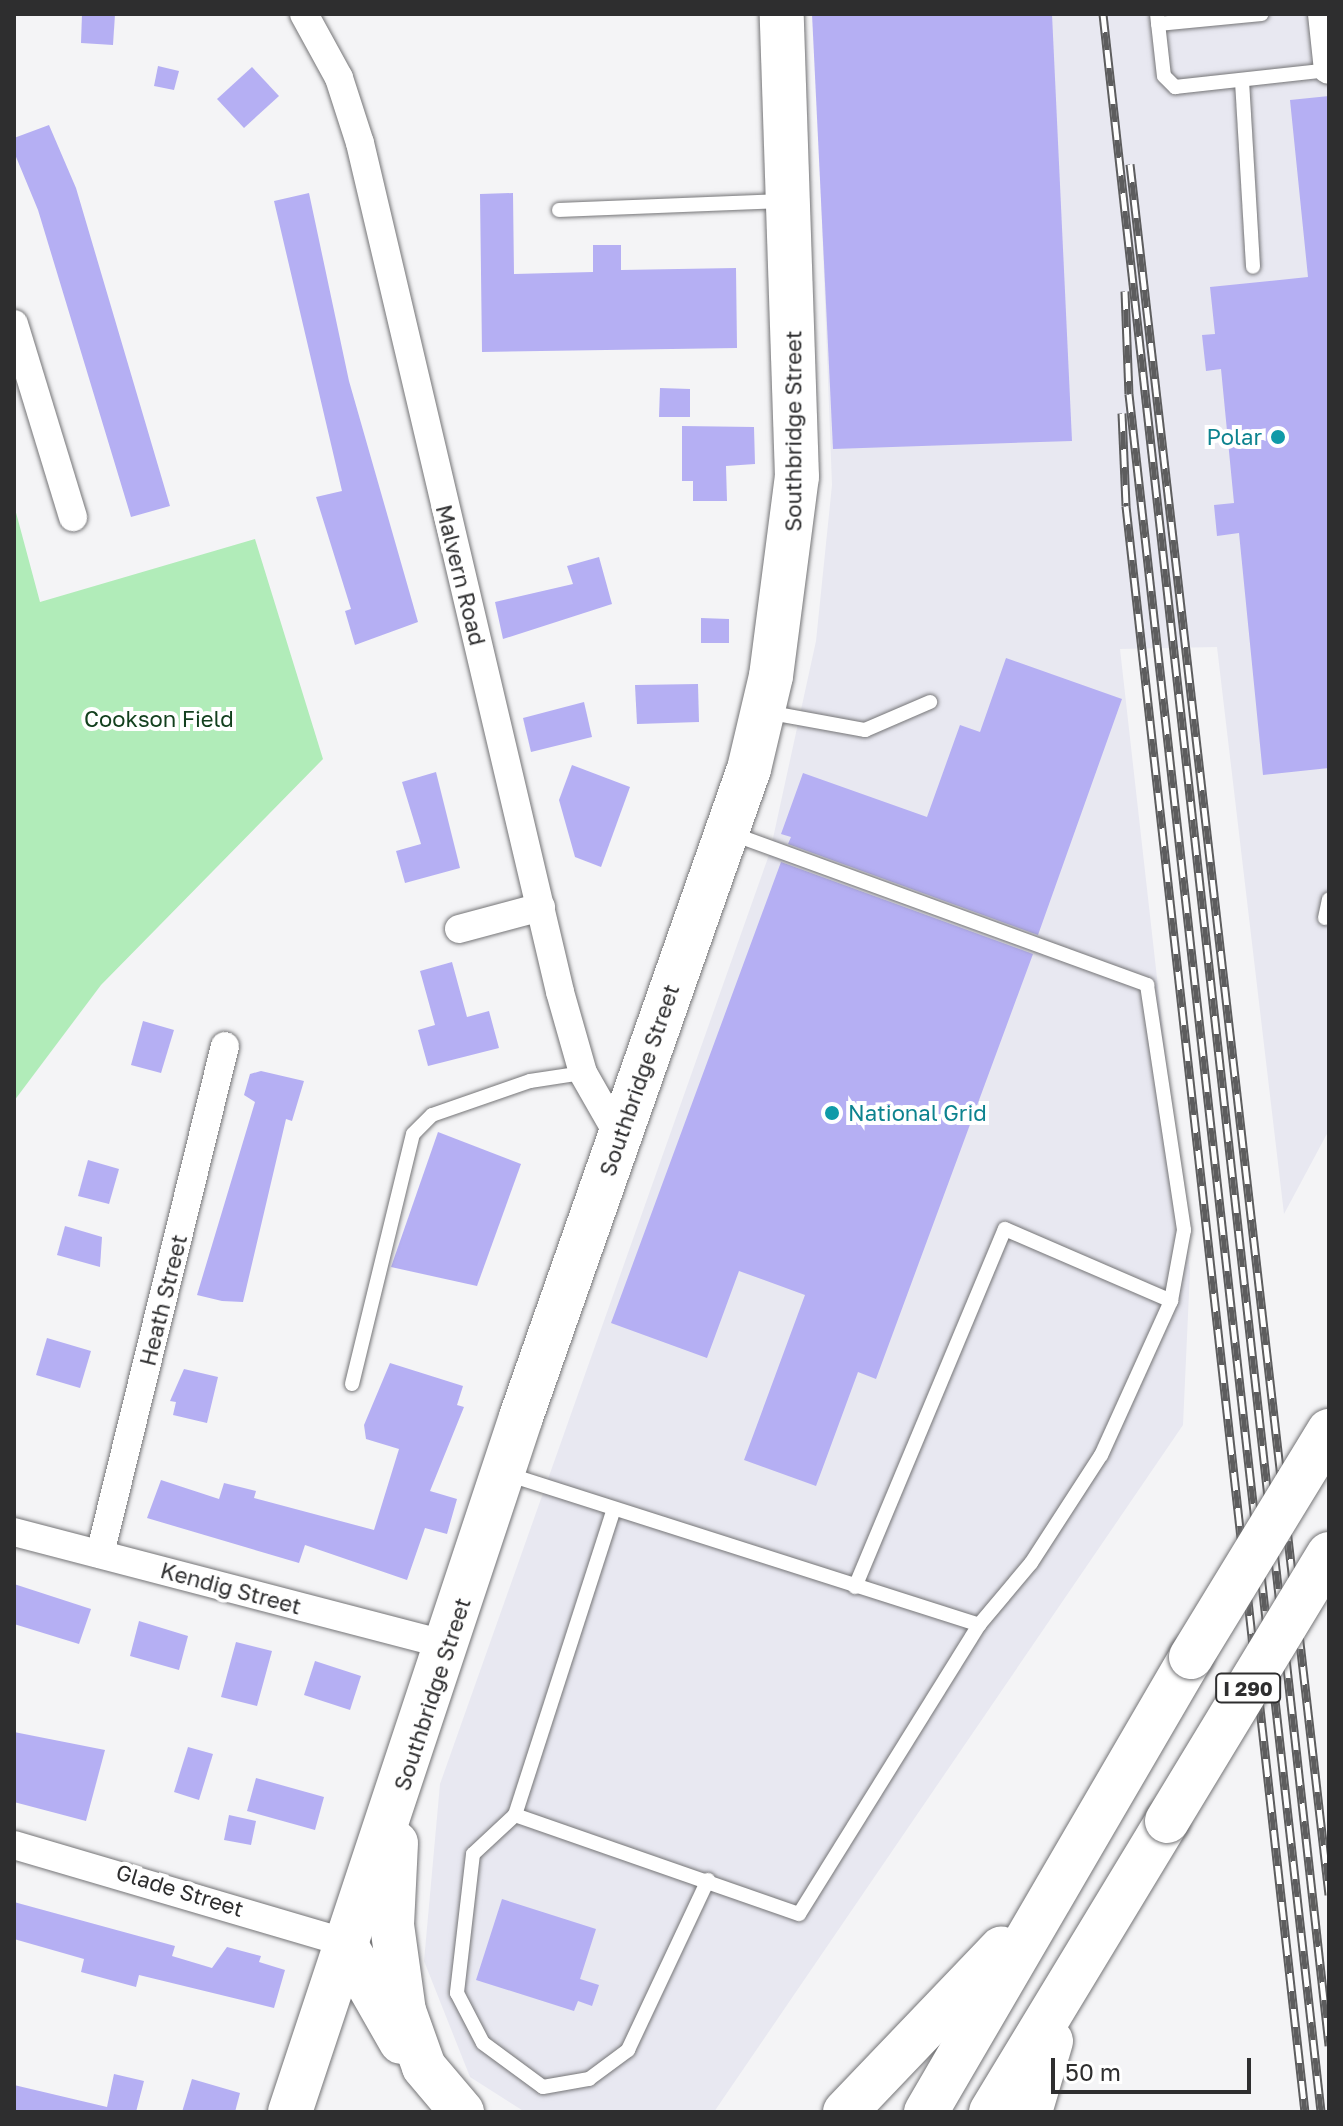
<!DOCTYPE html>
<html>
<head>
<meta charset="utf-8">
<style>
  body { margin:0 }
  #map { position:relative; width:1343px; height:2126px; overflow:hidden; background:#f4f4f6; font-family:"Golos Text",sans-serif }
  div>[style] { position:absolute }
  .built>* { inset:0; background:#e8e8f1 }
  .green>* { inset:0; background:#b1ecb9 }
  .building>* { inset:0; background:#b5aff3 }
  .roads { filter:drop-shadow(0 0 2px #757577) drop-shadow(0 0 2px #757577) }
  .lane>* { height:14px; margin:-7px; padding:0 7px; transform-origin:7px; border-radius:7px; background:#fff }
  .street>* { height:28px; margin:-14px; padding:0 14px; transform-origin:14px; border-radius:14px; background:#fff }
  .primary>* { height:44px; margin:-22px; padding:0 22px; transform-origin:22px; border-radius:22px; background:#fff }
  .highway>* { height:44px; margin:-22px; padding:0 22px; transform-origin:22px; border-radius:22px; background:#fff }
  .rail>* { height:9px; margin-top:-4.5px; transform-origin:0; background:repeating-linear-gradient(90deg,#fff 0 18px,#5d5d5e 0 36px); box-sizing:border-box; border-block:2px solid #5d5d5e }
  .bridges { filter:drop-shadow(0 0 2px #757577) drop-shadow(0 0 2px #757577) }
  .highway-bridge>* { height:44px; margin:-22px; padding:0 22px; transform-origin:22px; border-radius:22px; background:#fff }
  .dots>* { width:22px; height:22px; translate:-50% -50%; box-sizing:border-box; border:4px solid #fff; border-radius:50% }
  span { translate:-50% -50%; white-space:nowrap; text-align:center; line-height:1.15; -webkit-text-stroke:8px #fff; paint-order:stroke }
  .shield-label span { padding:2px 6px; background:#fff; border:2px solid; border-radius:6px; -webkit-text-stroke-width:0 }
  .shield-label { font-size:20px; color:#2e2e2f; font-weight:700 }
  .street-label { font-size:22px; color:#2e2e2f }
  .culture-label { font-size:22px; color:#0d838f }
  .right { translate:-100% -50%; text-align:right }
  .left { translate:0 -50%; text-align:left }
  .park-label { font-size:22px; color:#13401e }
  .frame { position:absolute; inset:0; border:16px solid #2e2e2f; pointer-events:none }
  .scale { position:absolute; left:1051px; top:2058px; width:200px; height:36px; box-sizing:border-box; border:4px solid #2e2e2f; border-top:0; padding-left:10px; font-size:24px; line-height:28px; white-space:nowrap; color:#2e2e2f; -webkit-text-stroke:6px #fff; paint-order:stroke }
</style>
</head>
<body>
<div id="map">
  <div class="built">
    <div style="clip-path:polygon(814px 14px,1329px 14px,1329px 1130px,1284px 1214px,1217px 647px,1120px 649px,1190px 1271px,1183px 1425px,714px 2112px,525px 2112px,470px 2077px,424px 1961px,440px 1784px,770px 852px,816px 641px,832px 485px)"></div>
  </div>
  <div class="green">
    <div style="clip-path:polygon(14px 505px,40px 602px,255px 539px,323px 759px,101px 985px,14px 1101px)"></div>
  </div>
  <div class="building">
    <div style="clip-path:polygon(82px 14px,115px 14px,113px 45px,81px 43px)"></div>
    <div style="clip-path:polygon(812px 14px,1052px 14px,1072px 441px,833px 449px)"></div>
    <div style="clip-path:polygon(158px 66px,179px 71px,174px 90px,154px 86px)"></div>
    <div style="clip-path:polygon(252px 67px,279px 96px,244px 128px,217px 99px)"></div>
    <div style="clip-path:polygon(1329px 96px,1329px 768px,1263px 775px,1239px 533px,1217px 536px,1214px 505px,1234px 503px,1221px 369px,1206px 371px,1202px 335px,1215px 334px,1210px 287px,1308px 277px,1290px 100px)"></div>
    <div style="clip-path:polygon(49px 125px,76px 188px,170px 506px,131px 517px,38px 210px,14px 152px,14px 138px)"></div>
    <div style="clip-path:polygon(309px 193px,349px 381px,418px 622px,355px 645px,345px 611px,351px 609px,316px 497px,342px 491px,274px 201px)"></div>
    <div style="clip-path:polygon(513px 193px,514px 274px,593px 272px,593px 245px,621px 245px,621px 270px,736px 268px,737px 348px,482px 352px,480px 194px)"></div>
    <div style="clip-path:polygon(660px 388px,690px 389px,690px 417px,659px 417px)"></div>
    <div style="clip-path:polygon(682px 426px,754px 427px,755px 464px,726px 466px,727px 501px,693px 501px,693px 481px,682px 481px)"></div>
    <div style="clip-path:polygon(599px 557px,612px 604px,503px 639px,495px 602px,573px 584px,567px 566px)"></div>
    <div style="clip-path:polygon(701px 618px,729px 619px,729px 643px,701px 643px)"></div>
    <div style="clip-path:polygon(1006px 658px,1122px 699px,1038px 935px,788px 844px,791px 837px,781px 834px,803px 773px,927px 817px,960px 725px,980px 732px)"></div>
    <div style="clip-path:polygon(698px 684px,699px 722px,637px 724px,635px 685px)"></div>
    <div style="clip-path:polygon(584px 702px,592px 737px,531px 752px,523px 718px)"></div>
    <div style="clip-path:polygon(572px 765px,630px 787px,601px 867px,575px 857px,559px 800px)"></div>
    <div style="clip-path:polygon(436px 772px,460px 868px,405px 883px,396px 851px,421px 844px,402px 782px)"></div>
    <div style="clip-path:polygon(781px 862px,1033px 954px,876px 1379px,858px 1372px,816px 1486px,744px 1460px,805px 1295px,739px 1271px,707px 1358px,611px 1323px)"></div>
    <div style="clip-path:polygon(452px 962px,467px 1017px,489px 1011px,499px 1048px,428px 1066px,418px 1030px,435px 1025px,420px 971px)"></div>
    <div style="clip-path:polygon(143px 1021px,174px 1030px,161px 1073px,131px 1065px)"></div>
    <div style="clip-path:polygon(261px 1071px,304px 1081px,292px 1121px,286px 1119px,243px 1302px,222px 1301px,197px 1295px,255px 1102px,244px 1095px,250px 1074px)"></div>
    <div style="clip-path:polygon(438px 1132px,521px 1164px,477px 1286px,391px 1267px)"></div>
    <div style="clip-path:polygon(88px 1160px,119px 1169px,109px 1204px,78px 1196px)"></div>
    <div style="clip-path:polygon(65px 1226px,102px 1237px,100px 1267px,57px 1255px)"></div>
    <div style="clip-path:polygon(47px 1338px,91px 1351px,80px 1388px,36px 1375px)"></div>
    <div style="clip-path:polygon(390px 1363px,463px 1386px,457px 1405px,464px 1407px,430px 1491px,457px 1499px,447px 1534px,425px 1528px,407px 1580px,305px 1545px,299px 1563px,147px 1518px,161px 1480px,219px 1499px,224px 1483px,256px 1491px,254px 1498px,374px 1530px,399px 1449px,366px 1439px,364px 1425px)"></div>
    <div style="clip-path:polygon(184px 1369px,218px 1377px,207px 1423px,173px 1415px,176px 1402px,170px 1401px)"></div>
    <div style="clip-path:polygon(14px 1584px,91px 1609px,79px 1644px,14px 1624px)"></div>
    <div style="clip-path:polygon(139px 1621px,188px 1636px,179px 1670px,130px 1656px)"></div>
    <div style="clip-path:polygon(236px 1642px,272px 1651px,257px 1706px,221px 1697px)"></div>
    <div style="clip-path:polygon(315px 1661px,361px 1676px,350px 1710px,304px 1695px)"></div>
    <div style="clip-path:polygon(14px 1732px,105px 1750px,86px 1821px,14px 1802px)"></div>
    <div style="clip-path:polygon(188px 1747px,213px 1754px,199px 1800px,174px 1792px)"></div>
    <div style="clip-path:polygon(256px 1778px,324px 1797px,315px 1830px,247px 1811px)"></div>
    <div style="clip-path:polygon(229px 1815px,256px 1821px,251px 1845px,224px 1840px)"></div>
    <div style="clip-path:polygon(502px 1899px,596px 1929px,580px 1979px,599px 1985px,592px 2006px,578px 2001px,574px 2011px,476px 1980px)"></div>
    <div style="clip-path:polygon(14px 1902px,175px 1946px,172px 1956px,212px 1968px,227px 1947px,261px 1956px,259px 1962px,285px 1970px,274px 2008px,139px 1975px,136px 1987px,81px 1972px,84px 1959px,14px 1939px)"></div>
    <div style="clip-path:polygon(114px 2074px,144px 2081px,136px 2112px,14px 2112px,14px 2085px,107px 2107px)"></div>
    <div style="clip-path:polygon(192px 2079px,240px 2093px,235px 2112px,182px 2112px)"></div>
  </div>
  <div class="roads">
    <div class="lane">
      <div style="left:1157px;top:14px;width:62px;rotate:83.6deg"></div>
      <div style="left:1164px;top:76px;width:16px;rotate:45deg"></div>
      <div style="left:1175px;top:87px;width:154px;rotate:-6.3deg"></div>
      <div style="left:1158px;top:24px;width:104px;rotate:-5.5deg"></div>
      <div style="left:1242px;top:81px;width:186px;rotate:86.6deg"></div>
      <div style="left:559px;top:210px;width:223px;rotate:-2.3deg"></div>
      <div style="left:766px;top:712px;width:101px;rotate:10.3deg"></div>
      <div style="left:865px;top:730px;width:71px;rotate:-23.3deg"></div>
      <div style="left:733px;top:834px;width:441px;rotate:20deg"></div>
      <div style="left:1147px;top:985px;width:248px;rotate:81.4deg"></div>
      <div style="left:1184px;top:1230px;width:72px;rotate:100.4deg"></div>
      <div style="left:1171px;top:1301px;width:169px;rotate:114.4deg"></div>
      <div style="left:1101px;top:1455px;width:129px;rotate:122.9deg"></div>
      <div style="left:1031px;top:1563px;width:81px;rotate:130deg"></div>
      <div style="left:1325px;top:918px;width:19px;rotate:-78deg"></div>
      <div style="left:352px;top:1384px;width:257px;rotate:-76.3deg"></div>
      <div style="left:413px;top:1134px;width:27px;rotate:-45deg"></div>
      <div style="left:432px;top:1115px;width:104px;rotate:-19.1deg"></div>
      <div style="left:530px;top:1081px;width:54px;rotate:-8.6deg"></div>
      <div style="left:507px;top:1474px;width:496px;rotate:17.7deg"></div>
      <div style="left:979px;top:1625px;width:340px;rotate:121.9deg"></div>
      <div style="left:799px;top:1914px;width:301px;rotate:-160.8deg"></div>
      <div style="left:515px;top:1815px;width:318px;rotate:-72.1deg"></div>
      <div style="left:855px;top:1587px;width:388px;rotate:-67.3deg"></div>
      <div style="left:1005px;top:1229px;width:181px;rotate:23.4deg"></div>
      <div style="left:515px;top:1815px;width:57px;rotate:137.1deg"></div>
      <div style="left:473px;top:1854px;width:140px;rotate:96.6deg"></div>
      <div style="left:457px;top:1993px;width:56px;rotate:62.5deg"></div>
      <div style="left:483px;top:2043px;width:74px;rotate:36.3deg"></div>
      <div style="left:543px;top:2087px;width:47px;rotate:-9.9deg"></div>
      <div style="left:589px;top:2079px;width:49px;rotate:-36.6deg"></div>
      <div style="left:628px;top:2050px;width:188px;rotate:-64.8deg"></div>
    </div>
    <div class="street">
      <div style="left:304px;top:14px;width:73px;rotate:61.3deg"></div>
      <div style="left:339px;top:78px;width:68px;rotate:72.1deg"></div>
      <div style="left:360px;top:143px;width:872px;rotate:76.74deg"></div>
      <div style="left:560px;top:992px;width:84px;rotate:74.1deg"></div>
      <div style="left:583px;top:1073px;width:73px;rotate:60.3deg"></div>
      <div style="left:1322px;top:14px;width:56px;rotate:83.9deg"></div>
      <div style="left:14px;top:324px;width:202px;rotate:73deg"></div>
      <div style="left:459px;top:929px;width:85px;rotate:-15deg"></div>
      <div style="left:14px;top:1532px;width:448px;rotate:14.6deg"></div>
      <div style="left:100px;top:1554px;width:523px;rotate:-76.18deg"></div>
      <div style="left:14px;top:1845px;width:344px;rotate:16.4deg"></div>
    </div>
    <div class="primary">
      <div style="left:396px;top:1843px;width:82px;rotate:92.8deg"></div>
      <div style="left:392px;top:1925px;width:87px;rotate:82.1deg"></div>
      <div style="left:404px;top:2011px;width:59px;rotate:70.3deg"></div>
      <div style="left:424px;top:2067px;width:59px;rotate:49.8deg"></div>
      <div style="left:344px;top:1942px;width:115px;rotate:60.3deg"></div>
      <div style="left:290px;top:2112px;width:732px;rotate:-71.61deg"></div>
      <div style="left:521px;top:1417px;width:687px;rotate:-70.62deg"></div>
      <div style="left:749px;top:769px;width:96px;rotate:-76.7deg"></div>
      <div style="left:771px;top:676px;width:201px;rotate:-82.6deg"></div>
      <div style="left:797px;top:477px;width:463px;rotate:-91.9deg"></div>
    </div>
    <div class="highway">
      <div style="left:845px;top:2112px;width:226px;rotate:-46.3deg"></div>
      <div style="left:926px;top:2112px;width:527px;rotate:-59.78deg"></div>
      <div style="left:991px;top:2112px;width:340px;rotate:-58.8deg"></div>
      <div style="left:1030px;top:2112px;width:74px;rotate:-73.5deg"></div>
    </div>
  </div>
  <div class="rail">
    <div style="left:1103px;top:14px;width:2044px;rotate:83.65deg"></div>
    <div style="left:1130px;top:164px;width:1742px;rotate:83.44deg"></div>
    <div style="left:1125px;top:291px;width:103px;rotate:87.8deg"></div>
    <div style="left:1129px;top:394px;width:1729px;rotate:83.62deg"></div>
    <div style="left:1122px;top:413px;width:93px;rotate:87.5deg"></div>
    <div style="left:1126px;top:506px;width:1616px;rotate:83.64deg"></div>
  </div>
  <div class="bridges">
    <div class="highway-bridge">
      <div style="left:1191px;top:1657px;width:265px;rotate:-58.6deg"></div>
      <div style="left:1167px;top:1821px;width:312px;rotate:-58.8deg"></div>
    </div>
  </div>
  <div class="dots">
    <div style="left:1278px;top:437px;background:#0f9aa8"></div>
    <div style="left:832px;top:1113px;background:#0f9aa8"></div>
  </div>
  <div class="shield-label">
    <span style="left:1248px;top:1688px">I 290</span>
  </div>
  <div class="street-label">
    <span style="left:793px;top:431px;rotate:-90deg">Southbridge Street</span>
    <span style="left:461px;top:575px;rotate:76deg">Malvern Road</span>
    <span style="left:639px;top:1080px;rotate:-71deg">Southbridge Street</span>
    <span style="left:163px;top:1300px;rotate:-76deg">Heath Street</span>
    <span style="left:231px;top:1588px;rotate:15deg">Kendig Street</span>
    <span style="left:432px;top:1694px;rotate:-72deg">Southbridge Street</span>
    <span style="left:180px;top:1890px;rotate:17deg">Glade Street</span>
  </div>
  <div class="culture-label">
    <span class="right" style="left:1262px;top:437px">Polar</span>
    <span class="left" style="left:848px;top:1113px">National Grid</span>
  </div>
  <div class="park-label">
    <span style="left:159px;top:719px">Cookson Field</span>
  </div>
  <div class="frame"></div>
  <div class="scale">50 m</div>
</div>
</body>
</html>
